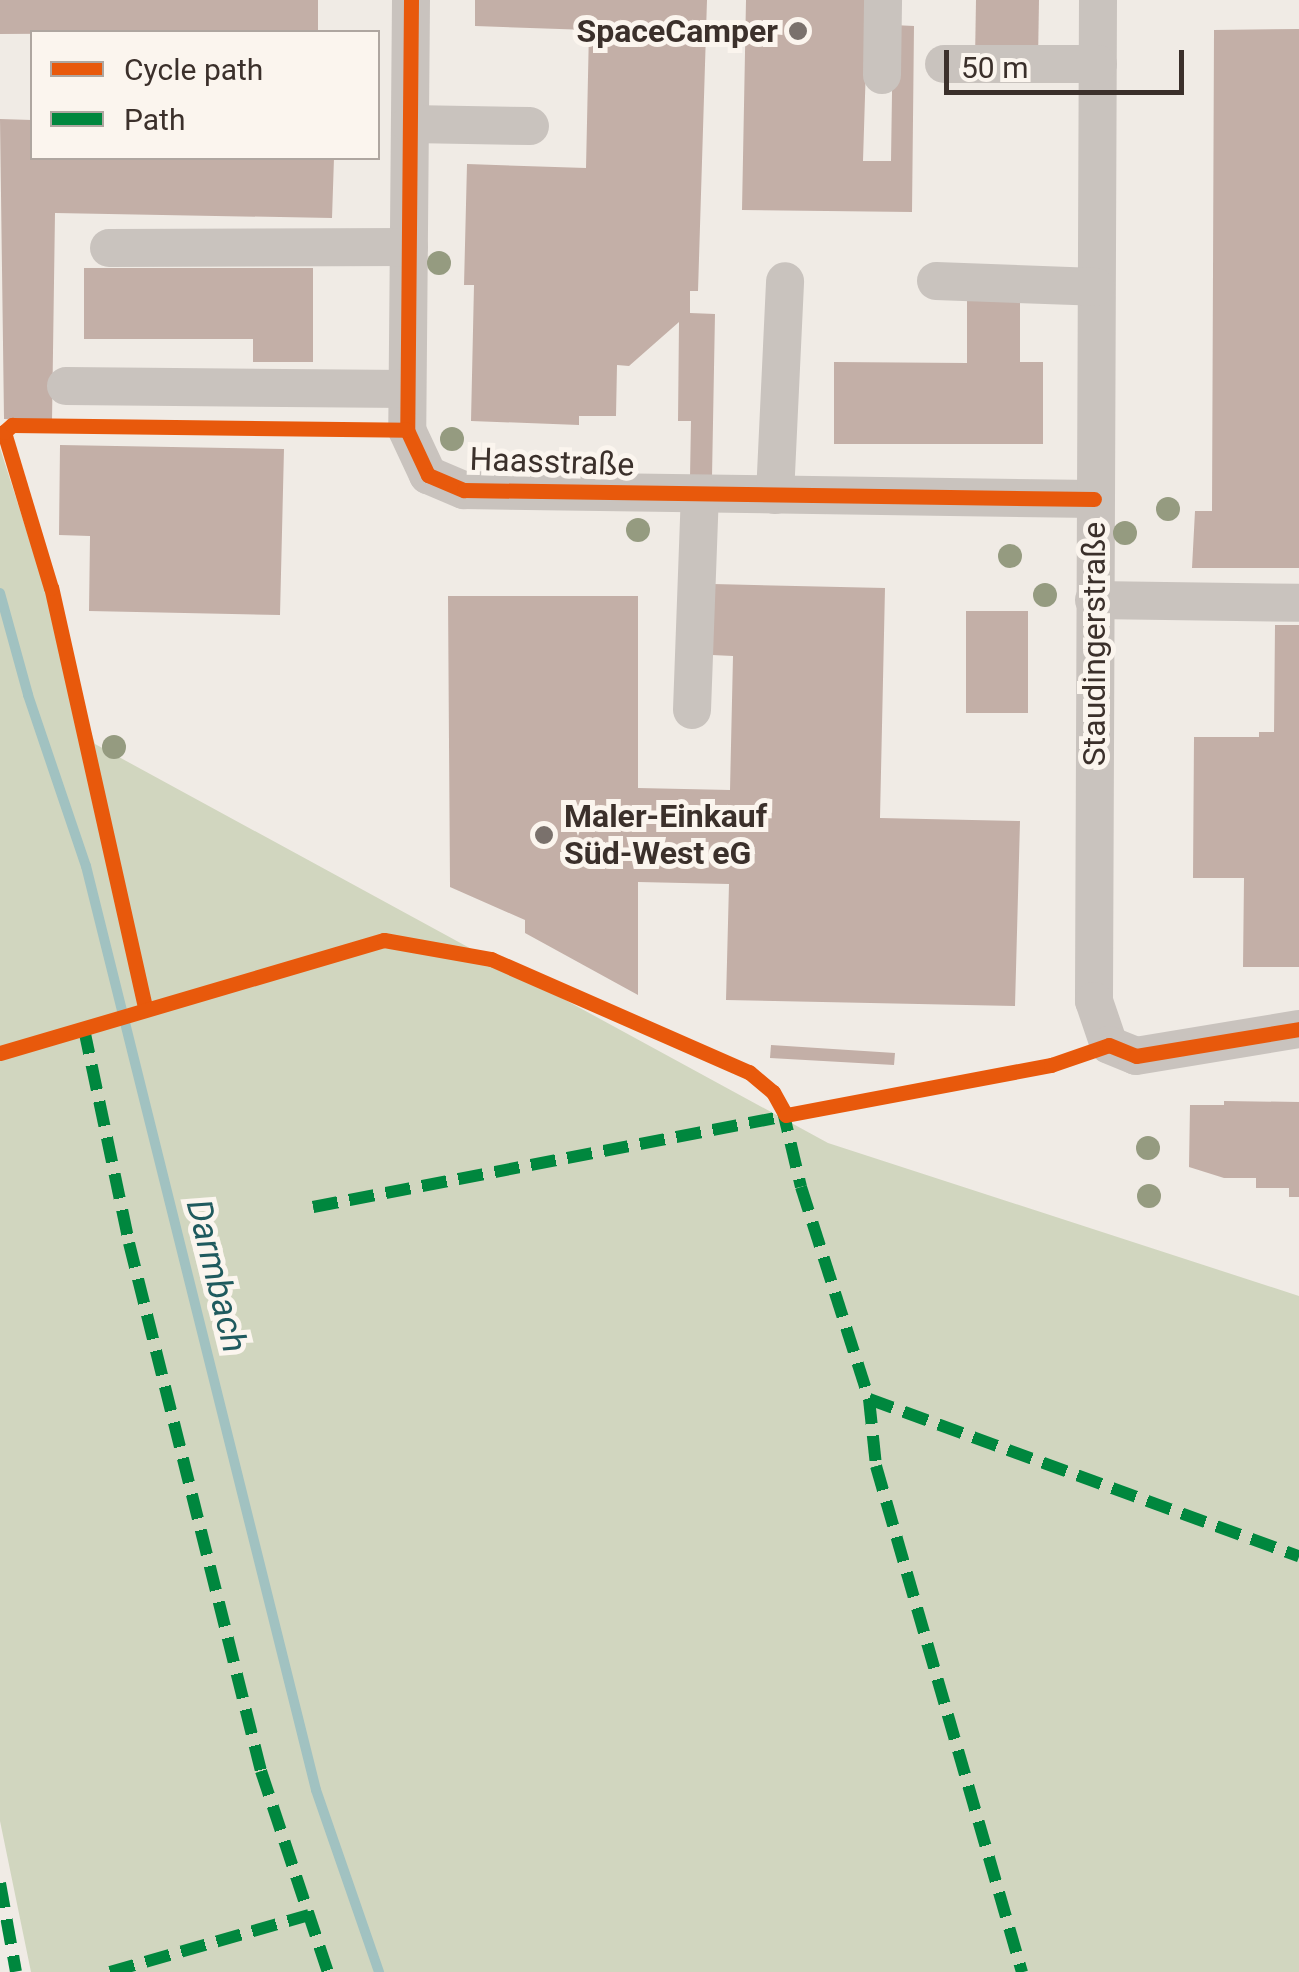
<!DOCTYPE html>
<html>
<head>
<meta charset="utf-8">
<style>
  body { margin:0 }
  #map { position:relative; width:1299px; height:1972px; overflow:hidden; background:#f0ebe5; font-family:Roboto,sans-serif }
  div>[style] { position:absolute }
  .green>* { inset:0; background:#d1d6bf }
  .stream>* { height:10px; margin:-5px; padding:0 5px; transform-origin:5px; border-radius:5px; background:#a1c2c1 }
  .building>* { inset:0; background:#c3afa7 }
  .minor>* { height:38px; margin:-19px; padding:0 19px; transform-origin:19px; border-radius:19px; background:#c9c3be }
  .quiet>* { height:12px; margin-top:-6px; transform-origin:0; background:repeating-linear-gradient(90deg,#00873e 0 25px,transparent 0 37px) }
  .cycleway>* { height:15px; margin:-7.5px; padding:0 7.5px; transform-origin:7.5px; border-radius:7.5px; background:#e8590c }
  .trees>* { width:24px; height:24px; margin:-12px; border-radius:50%; background:#959b80 }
  .dots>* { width:28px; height:28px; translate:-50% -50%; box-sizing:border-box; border:5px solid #fbf5ee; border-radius:50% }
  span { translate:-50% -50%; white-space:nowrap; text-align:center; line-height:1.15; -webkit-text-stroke:10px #fbf5ee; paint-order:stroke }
  .poi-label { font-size:32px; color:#3b302b; font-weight:700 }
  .right { translate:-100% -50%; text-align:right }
  .left { translate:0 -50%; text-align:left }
  .street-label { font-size:32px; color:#3b302b }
  .water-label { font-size:35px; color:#1f5a5e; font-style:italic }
  .legend { position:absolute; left:30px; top:30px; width:350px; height:130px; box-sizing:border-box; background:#fbf5ee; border:2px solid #aea6a0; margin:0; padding:12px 18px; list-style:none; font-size:30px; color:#3b302b }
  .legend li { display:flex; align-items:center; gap:20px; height:50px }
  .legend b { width:50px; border:2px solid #aea6a0 }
  .scale { position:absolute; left:944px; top:50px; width:240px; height:45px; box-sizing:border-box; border:5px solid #3b302b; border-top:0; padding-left:12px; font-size:30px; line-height:35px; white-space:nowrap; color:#3b302b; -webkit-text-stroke:8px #fbf5ee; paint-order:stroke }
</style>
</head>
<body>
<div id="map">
  <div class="green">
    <div style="clip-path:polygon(0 448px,95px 744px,828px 1143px,1299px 1296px,1299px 1972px,31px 1972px,0 1821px)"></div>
  </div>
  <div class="stream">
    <div style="left:0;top:593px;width:106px;rotate:74.6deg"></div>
    <div style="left:28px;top:695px;width:181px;rotate:71.3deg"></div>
    <div style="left:86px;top:866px;width:952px;rotate:76.02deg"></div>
    <div style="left:316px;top:1790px;width:193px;rotate:70.9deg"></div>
  </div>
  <div class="building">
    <div style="clip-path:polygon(0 0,318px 0,318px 32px,0 34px)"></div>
    <div style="clip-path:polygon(475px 0,707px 0,698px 291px,690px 291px,690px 313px,715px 314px,712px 477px,690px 477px,691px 421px,678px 421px,679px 322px,629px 366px,617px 365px,616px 416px,579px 416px,579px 425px,471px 421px,474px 285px,464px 285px,467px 164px,586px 168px,589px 30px,475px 26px)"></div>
    <div style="clip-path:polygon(746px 0,868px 0,863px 161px,891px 161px,893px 25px,914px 26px,912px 212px,742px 210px)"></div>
    <div style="clip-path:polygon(976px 0,1039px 0,1038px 60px,975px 59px)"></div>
    <div style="clip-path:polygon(1299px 29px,1299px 568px,1192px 568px,1195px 511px,1212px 511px,1214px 30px)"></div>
    <div style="clip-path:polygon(0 119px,32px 120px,32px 158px,334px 158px,332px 218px,55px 213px,52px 421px,4px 419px)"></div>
    <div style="clip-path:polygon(84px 268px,313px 268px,313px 362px,253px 362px,253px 339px,84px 339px)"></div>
    <div style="clip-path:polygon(967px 292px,1020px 292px,1020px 362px,1043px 362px,1043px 444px,834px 444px,834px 362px,967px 363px)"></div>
    <div style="clip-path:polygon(60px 445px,284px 449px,280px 615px,89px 611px,90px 536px,59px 535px)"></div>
    <div style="clip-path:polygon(713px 584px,885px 588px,880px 818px,1020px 821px,1015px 1006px,726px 1000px,729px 884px,638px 882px,638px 995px,525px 933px,525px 920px,450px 887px,448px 596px,638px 596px,638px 788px,730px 790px,733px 656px,712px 655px)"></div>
    <div style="clip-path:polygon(966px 611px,1028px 611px,1028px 713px,966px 713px)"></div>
    <div style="clip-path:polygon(1275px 625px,1299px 625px,1299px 967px,1243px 967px,1244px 878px,1193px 878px,1194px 737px,1259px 737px,1259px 732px,1274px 732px)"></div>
    <div style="clip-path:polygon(771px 1045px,895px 1053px,894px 1065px,770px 1058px)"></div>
    <div style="clip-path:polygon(1224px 1101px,1299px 1102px,1299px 1197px,1289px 1197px,1289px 1188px,1256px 1188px,1256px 1178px,1224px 1178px,1189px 1167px,1190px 1105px,1224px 1105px)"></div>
  </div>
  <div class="minor">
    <div style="left:411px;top:0;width:430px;rotate:90.5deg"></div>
    <div style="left:407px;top:430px;width:50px;rotate:65deg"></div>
    <div style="left:428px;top:475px;width:39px;rotate:23deg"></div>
    <div style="left:464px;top:490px;width:630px;rotate:0.82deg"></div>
    <div style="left:1098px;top:0;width:1001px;rotate:90.23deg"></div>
    <div style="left:1094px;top:1001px;width:46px;rotate:71.2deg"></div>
    <div style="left:1109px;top:1045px;width:29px;rotate:22deg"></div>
    <div style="left:1136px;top:1056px;width:165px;rotate:-9.4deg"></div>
    <div style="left:944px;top:64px;width:154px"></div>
    <div style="left:882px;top:75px;width:75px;rotate:-89.2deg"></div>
    <div style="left:410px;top:124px;width:120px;rotate:1deg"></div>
    <div style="left:109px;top:248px;width:300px;rotate:-0.2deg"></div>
    <div style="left:936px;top:281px;width:160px;rotate:2.1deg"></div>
    <div style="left:66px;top:386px;width:341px;rotate:0.5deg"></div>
    <div style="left:775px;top:495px;width:214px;rotate:-87.3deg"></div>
    <div style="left:1094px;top:600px;width:205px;rotate:0.8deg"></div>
    <div style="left:692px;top:710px;width:216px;rotate:-87.9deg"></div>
  </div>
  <div class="quiet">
    <div style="left:84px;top:1029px;width:219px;rotate:78.1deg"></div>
    <div style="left:129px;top:1243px;width:544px;rotate:75.96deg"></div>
    <div style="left:261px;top:1771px;width:212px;rotate:71.6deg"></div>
    <div style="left:782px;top:1107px;width:82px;rotate:76.6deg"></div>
    <div style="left:801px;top:1187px;width:223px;rotate:72.2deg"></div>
    <div style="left:869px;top:1399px;width:67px;rotate:84deg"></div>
    <div style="left:876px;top:1466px;width:527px;rotate:73.91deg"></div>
    <div style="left:313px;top:1207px;width:490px;rotate:-10.9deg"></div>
    <div style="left:869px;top:1399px;width:458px;rotate:20.1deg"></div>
    <div style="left:0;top:1883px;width:90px;rotate:79.8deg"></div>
    <div style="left:110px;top:1972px;width:207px;rotate:-16deg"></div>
  </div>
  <div class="cycleway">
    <div style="left:411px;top:0;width:430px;rotate:90.5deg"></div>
    <div style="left:407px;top:430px;width:50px;rotate:65deg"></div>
    <div style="left:428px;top:475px;width:39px;rotate:23deg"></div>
    <div style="left:464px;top:490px;width:630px;rotate:0.82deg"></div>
    <div style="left:145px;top:1007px;width:429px;rotate:-102.6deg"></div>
    <div style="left:51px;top:588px;width:163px;rotate:-106.8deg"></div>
    <div style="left:4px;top:432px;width:11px;rotate:-41deg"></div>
    <div style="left:12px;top:425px;width:395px;rotate:0.7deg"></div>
    <div style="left:0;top:1053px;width:400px;rotate:-16.4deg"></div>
    <div style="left:384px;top:940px;width:109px;rotate:10.1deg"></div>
    <div style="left:491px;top:959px;width:282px;rotate:23.7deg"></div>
    <div style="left:749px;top:1072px;width:31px;rotate:40deg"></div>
    <div style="left:773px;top:1092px;width:26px;rotate:61deg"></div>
    <div style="left:786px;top:1115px;width:270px;rotate:-10.7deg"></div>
    <div style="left:1051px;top:1065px;width:61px;rotate:-19deg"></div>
    <div style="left:1109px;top:1045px;width:29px;rotate:22deg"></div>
    <div style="left:1136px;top:1056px;width:165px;rotate:-9.4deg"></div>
  </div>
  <div class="trees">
    <div style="left:439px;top:263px"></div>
    <div style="left:452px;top:439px"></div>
    <div style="left:1168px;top:509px"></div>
    <div style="left:638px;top:530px"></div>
    <div style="left:1125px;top:533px"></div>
    <div style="left:1010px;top:556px"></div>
    <div style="left:1045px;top:595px"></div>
    <div style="left:114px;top:747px"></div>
    <div style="left:1148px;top:1148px"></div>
    <div style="left:1149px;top:1196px"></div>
  </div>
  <div class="dots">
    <div style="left:798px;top:31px;background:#7a716c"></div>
    <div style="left:544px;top:835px;background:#7a716c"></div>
  </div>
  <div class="poi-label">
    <span class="right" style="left:778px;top:31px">SpaceCamper</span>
    <span class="left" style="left:564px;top:835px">Maler-Einkauf<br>Süd-West eG</span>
  </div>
  <div class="street-label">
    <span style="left:552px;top:462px;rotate:2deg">Haasstraße</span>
    <span style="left:1094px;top:644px;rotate:-90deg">Staudingerstraße</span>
  </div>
  <div class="water-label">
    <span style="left:216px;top:1276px;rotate:76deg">Darmbach</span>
  </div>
  <ul class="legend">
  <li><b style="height:12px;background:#e8590c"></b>Cycle path</li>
  <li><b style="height:12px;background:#00873e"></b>Path</li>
  </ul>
  <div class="scale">50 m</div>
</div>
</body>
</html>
